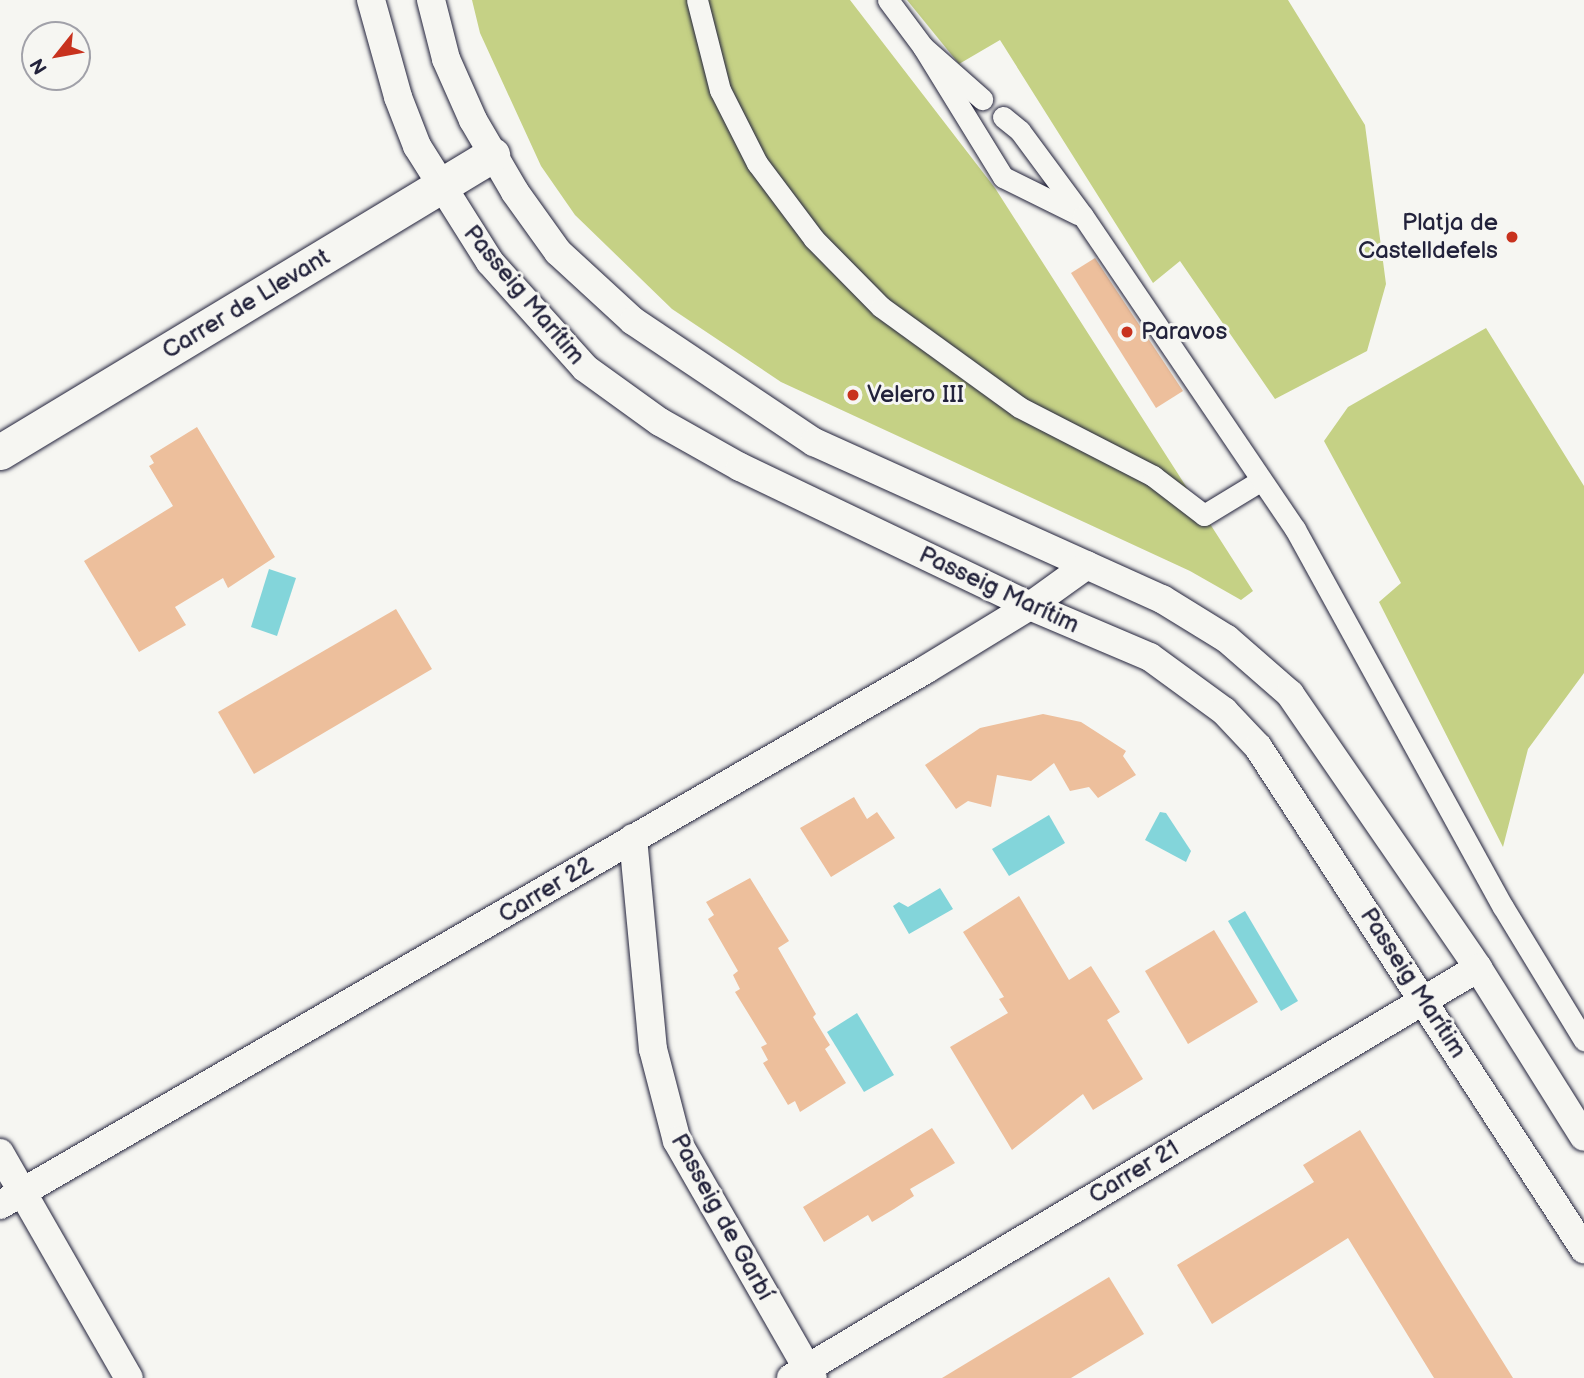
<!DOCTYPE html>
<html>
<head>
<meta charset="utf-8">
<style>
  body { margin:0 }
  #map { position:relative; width:1584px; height:1378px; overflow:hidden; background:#f6f6f2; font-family:"Balsamiq Sans",sans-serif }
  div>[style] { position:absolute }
  .green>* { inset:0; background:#c5d185 }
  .water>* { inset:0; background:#83d5da }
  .building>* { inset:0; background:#edbf9c }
  .roads { filter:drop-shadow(0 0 2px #22223b) drop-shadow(0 0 2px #22223b) }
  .pedestrian>* { height:21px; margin:-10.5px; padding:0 10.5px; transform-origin:10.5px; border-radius:10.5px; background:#f6f6f2 }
  .minor>* { height:28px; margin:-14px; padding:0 14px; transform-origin:14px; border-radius:14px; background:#f6f6f2 }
  .tertiary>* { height:35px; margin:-17.5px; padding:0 17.5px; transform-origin:17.5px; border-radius:17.5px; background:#f6f6f2 }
  .dots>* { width:19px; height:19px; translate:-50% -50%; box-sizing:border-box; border:4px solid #f6f6f2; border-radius:50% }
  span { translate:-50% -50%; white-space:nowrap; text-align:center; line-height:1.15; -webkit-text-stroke:6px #f6f6f2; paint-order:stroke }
  .poi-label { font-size:24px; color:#22223b }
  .right { translate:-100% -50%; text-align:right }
  .left { translate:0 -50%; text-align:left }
  .street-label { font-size:24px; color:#22223b }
  .north { position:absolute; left:21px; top:21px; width:70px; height:70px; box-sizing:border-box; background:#f6f6f2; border:2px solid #a1a1a9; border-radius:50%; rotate:239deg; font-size:19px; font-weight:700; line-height:28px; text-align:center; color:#22223b }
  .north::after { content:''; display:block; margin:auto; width:24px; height:32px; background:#c8321e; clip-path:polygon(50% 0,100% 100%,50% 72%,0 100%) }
</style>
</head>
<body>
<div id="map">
  <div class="green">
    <div style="clip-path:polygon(472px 0,850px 0,995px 188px,1253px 591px,1241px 600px,1190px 571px,781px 382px,672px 309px,575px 215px,541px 166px,480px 33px)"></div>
    <div style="clip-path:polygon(907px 0,1288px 0,1365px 125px,1386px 284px,1367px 351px,1275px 399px,1180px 261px,1153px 283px,1000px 40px,959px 64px)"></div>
    <div style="clip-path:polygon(1486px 328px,1584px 486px,1584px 673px,1528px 749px,1503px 847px,1379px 602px,1401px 583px,1324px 441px,1348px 407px)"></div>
  </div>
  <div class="water">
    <div style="clip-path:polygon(269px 569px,296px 578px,277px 636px,251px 627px)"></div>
    <div style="clip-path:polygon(1160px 812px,1166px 813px,1191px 851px,1186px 862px,1145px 840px)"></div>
    <div style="clip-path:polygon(1049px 815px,1065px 843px,1009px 876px,992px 849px)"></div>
    <div style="clip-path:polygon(940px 888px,953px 909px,909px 934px,893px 906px,899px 902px,908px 907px)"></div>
    <div style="clip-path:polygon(1245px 911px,1298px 1001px,1281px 1011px,1228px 921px)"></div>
    <div style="clip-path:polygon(857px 1013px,894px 1075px,864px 1092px,827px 1032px)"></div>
  </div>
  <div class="building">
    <div style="clip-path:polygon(1095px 258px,1183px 391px,1156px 408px,1071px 273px)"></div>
    <div style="clip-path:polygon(197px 427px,275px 557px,228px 588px,223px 578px,175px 607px,186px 625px,139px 652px,84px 561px,173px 506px,149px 466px,154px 463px,150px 456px)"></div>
    <div style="clip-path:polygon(396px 609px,432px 669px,254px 774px,218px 712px)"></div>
    <div style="clip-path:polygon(1043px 714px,1081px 722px,1126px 751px,1123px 756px,1136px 775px,1098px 798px,1089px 787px,1070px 791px,1054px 763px,1031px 781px,997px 775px,991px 807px,968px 801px,956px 809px,925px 765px,980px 728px)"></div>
    <div style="clip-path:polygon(854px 797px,867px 819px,877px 812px,895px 838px,831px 877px,800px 828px)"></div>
    <div style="clip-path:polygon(750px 878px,789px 941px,778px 948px,816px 1014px,813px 1017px,830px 1045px,825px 1049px,846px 1083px,800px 1112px,795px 1101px,788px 1105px,763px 1063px,768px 1060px,761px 1047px,767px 1044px,735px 992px,740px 989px,733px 975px,738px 971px,708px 919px,714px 915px,706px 902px)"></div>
    <div style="clip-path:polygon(1019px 896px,1069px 980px,1091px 966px,1120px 1012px,1107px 1020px,1143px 1079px,1093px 1110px,1083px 1094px,1012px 1150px,950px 1047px,1008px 1013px,999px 999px,1004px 997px,963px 932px)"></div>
    <div style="clip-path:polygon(1214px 930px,1258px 1002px,1188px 1044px,1145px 971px)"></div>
    <div style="clip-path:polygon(932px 1128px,955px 1163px,910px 1189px,914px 1196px,894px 1209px,872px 1222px,868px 1215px,824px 1242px,803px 1207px)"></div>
    <div style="clip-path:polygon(1360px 1130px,1442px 1264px,1513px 1378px,1434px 1378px,1348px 1238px,1212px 1324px,1177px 1265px,1314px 1182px,1303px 1165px)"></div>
    <div style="clip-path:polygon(1109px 1277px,1144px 1334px,1071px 1378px,942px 1378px)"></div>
  </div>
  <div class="roads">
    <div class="pedestrian">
      <div style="left:697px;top:0;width:93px;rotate:75.7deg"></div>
      <div style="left:720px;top:90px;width:82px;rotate:63.1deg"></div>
      <div style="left:757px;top:163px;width:95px;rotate:53.1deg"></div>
      <div style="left:814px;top:239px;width:95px;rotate:45.4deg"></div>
      <div style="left:881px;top:307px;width:170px;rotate:35.9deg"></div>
      <div style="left:1019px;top:407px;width:151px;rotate:27.2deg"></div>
      <div style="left:1153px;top:476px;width:64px;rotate:37.4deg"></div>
      <div style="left:1204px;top:515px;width:66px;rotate:-31.3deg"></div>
      <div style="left:888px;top:0;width:59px;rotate:53.3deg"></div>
      <div style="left:923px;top:47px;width:79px;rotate:41.4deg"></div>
      <div style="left:923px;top:47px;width:153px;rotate:58.4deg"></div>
      <div style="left:1003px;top:177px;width:84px;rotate:26.3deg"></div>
      <div style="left:1003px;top:117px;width:22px;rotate:39deg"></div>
      <div style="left:1020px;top:131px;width:106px;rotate:53.5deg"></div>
      <div style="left:1083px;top:216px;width:378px;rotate:55.9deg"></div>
      <div style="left:1295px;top:529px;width:431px;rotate:61.2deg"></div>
      <div style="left:1503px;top:907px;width:156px;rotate:58.7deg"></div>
    </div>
    <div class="minor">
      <div style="left:371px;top:0;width:101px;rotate:74.4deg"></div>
      <div style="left:398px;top:97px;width:53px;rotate:68.8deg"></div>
      <div style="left:417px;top:146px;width:137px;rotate:57.8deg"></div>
      <div style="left:490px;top:262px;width:142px;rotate:48.1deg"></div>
      <div style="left:585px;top:368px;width:92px;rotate:35.8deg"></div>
      <div style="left:660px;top:422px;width:92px;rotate:29.4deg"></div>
      <div style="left:740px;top:467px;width:322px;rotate:25.6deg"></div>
      <div style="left:1030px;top:606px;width:130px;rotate:23deg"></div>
      <div style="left:1150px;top:657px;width:92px;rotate:36.1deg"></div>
      <div style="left:1224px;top:711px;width:50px;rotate:46.6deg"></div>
      <div style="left:1258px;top:747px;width:599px;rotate:57deg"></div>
      <div style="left:431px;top:0;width:61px;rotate:75.7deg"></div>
      <div style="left:446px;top:59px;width:67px;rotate:66.1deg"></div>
      <div style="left:473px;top:120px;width:83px;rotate:59.7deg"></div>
      <div style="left:515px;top:192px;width:74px;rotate:54.4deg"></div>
      <div style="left:558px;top:252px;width:102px;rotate:42.6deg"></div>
      <div style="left:633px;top:321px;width:218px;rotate:33.8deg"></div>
      <div style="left:814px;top:442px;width:382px;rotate:24.3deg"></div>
      <div style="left:1162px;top:599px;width:76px;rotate:31.6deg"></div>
      <div style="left:1227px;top:639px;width:84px;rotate:41.1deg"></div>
      <div style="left:1290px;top:694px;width:332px;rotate:55.5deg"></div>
      <div style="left:1478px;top:968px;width:199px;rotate:57.9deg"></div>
      <div style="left:633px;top:838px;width:212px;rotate:84.6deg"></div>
      <div style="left:653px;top:1049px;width:95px;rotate:75.4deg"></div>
      <div style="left:677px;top:1141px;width:273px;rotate:60.2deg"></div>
      <div style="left:0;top:1153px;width:259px;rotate:60.2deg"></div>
      <div style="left:0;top:1205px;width:1069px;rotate:-30.04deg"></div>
      <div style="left:925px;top:670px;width:123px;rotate:-31.4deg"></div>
      <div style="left:1030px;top:606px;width:70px;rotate:-35.7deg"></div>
      <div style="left:791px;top:1378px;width:800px;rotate:-30.83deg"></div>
    </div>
    <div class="tertiary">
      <div style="left:0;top:452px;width:575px;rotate:-31.12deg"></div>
    </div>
  </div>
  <div class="dots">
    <div style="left:1512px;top:237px;background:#c8321e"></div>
    <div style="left:1127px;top:332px;background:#c8321e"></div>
    <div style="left:853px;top:395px;background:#c8321e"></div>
  </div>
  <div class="poi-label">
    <span class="right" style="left:1498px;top:237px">Platja de<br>Castelldefels</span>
    <span class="left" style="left:1141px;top:332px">Paravos</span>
    <span class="left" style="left:867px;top:395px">Velero III</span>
  </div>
  <div class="street-label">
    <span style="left:524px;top:295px;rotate:50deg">Passeig Marítim</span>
    <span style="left:246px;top:304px;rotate:-31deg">Carrer de Llevant</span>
    <span style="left:999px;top:590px;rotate:25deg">Passeig Marítim</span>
    <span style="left:546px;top:890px;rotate:-31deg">Carrer 22</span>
    <span style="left:1413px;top:983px;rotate:57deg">Passeig Marítim</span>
    <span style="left:1134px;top:1172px;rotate:-31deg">Carrer 21</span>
    <span style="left:722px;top:1217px;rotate:61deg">Passeig de Garbí</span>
  </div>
  <div class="north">N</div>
</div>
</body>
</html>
